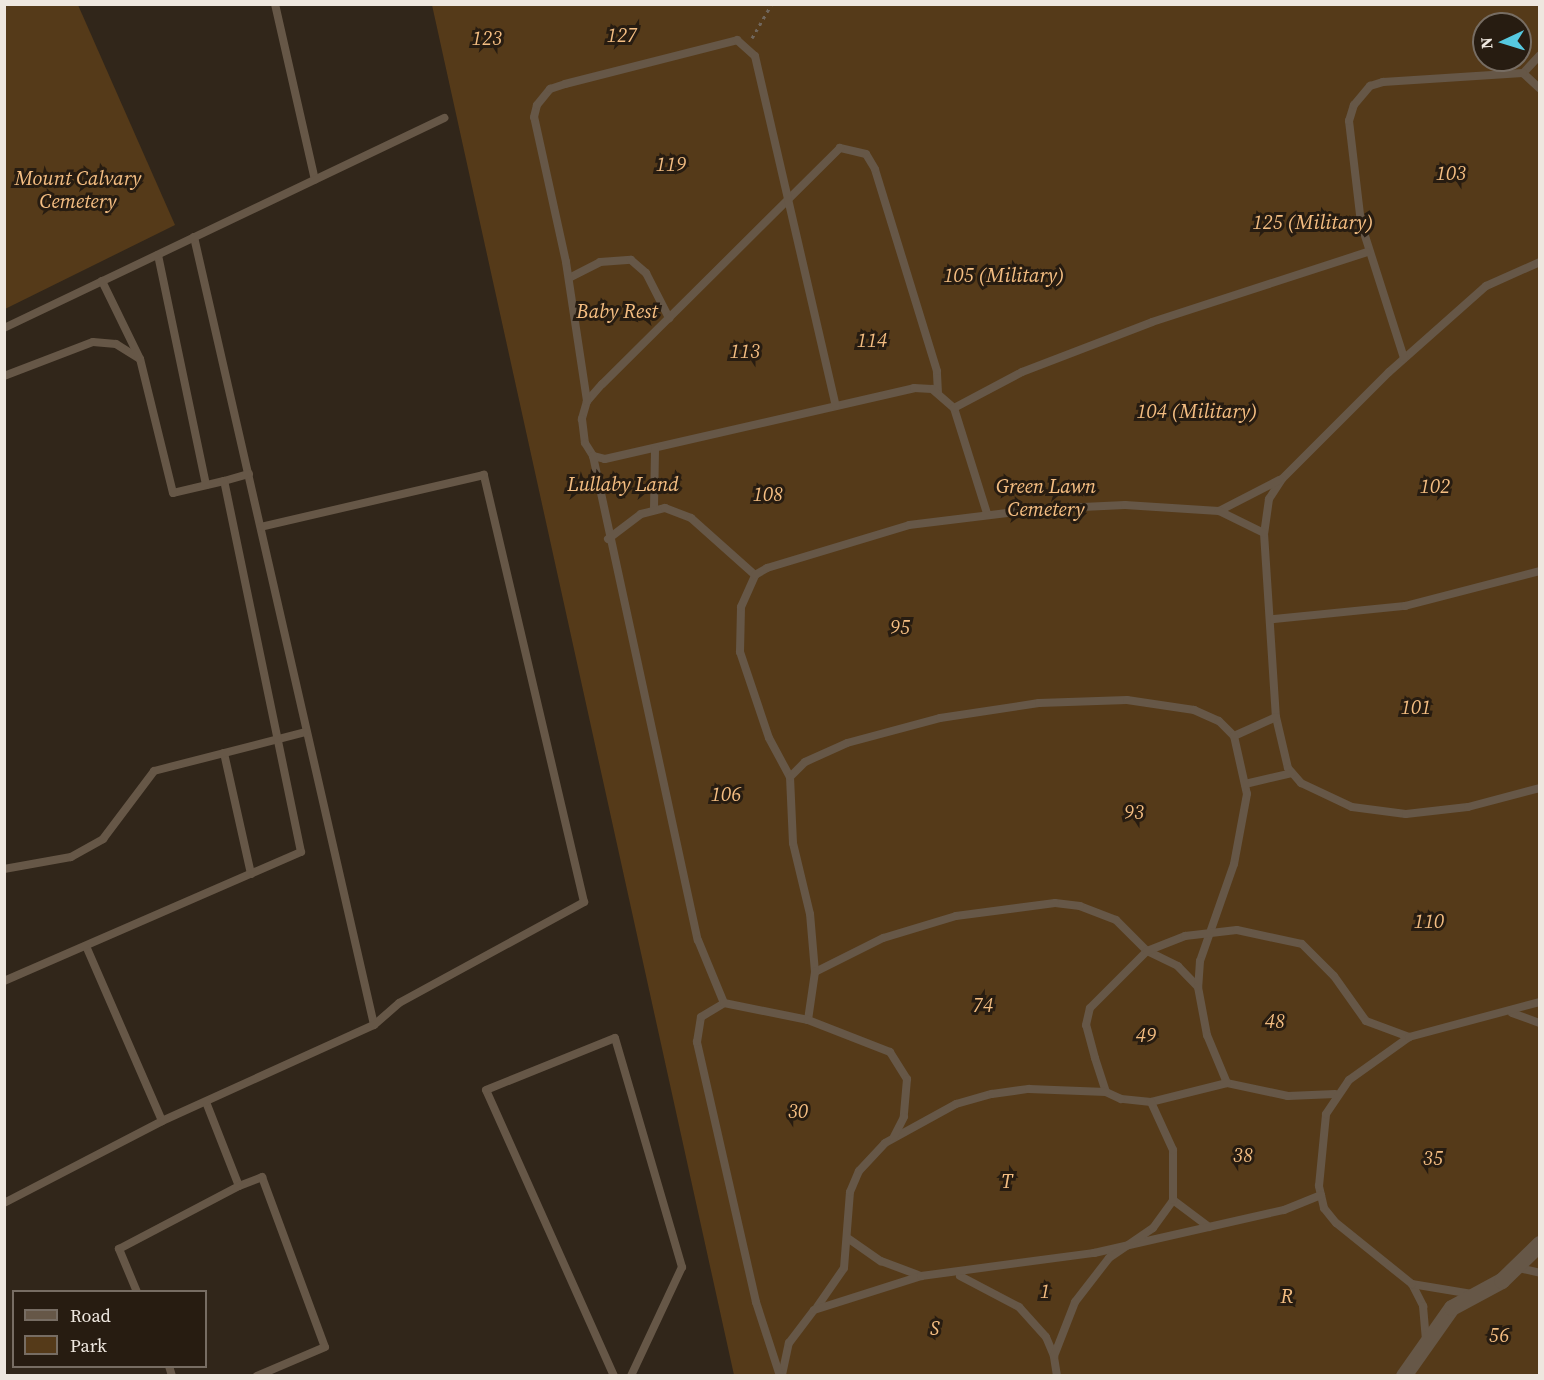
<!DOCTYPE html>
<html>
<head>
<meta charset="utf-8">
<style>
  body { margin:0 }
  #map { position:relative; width:1544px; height:1380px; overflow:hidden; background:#31261a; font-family:"Source Serif 4",serif }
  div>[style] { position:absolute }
  .green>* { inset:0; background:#553a19 }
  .path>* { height:3px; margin-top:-1.5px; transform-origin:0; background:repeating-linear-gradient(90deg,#70665c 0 3px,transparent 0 7.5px) }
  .lane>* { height:8px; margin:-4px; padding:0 4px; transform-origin:4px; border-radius:4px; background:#665747 }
  .street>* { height:16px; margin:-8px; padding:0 8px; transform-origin:8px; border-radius:8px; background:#665747 }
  span { translate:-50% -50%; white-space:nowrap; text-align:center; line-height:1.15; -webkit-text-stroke:6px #271c11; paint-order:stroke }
  .park-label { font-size:20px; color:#f5be82; font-style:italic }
  .frame { position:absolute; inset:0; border:6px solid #eee7df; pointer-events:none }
  .legend { position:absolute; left:12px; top:1290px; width:195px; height:78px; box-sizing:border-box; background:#271c11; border:2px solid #776d63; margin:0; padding:8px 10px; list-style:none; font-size:18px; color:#eee7df }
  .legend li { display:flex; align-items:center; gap:12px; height:30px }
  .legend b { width:30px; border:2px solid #776d63 }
  .north { position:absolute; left:1472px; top:12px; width:60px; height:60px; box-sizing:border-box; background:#271c11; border:2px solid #776d63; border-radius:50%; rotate:266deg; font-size:16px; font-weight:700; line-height:24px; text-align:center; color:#eee7df }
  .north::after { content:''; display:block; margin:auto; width:21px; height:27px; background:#56c9e0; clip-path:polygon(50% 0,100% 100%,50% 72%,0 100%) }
</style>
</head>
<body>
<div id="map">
  <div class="green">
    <div style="clip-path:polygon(5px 4px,78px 5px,175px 225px,5px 309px)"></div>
    <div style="clip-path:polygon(evenodd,432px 5px,1539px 5px,1539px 1375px,734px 1375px,432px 5px,1484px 24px,1520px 24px,1520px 60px,1484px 60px,1484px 24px)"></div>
  </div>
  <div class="path">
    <div style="left:752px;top:38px;width:39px;rotate:-60deg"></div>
  </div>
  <div class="lane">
    <div style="left:275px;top:4px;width:180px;rotate:77.2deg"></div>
    <div style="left:1540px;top:55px;width:25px;rotate:133deg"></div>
    <div style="left:1523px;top:73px;width:23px;rotate:43deg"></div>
    <div style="left:194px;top:237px;width:808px;rotate:77.13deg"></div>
    <div style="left:158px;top:255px;width:235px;rotate:78.2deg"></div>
    <div style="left:1540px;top:262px;width:59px;rotate:156deg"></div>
    <div style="left:1486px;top:286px;width:130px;rotate:138.4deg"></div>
    <div style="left:1389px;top:372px;width:151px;rotate:135deg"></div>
    <div style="left:1282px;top:479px;width:24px;rotate:123deg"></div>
    <div style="left:1269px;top:499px;width:34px;rotate:98deg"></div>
    <div style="left:1264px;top:533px;width:184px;rotate:86.3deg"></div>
    <div style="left:1276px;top:717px;width:52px;rotate:76.8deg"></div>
    <div style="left:1288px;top:768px;width:20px;rotate:49deg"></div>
    <div style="left:1301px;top:783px;width:56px;rotate:25.2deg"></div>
    <div style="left:1352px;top:807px;width:54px;rotate:7.4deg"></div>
    <div style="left:1406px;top:814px;width:62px;rotate:-6.4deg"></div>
    <div style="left:1468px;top:807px;width:74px;rotate:-14.8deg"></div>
    <div style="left:569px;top:278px;width:35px;rotate:-27deg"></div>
    <div style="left:600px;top:262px;width:31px;rotate:-4deg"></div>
    <div style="left:631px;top:260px;width:20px;rotate:41deg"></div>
    <div style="left:646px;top:273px;width:51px;rotate:62.9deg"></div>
    <div style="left:4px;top:328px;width:488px;rotate:-25.5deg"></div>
    <div style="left:1404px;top:358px;width:142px;rotate:-107.7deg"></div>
    <div style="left:1361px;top:223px;width:103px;rotate:-96.7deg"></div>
    <div style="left:1349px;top:121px;width:17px;rotate:-73deg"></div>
    <div style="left:1354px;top:105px;width:25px;rotate:-50deg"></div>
    <div style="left:1370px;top:86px;width:14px;rotate:-17deg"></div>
    <div style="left:1383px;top:82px;width:140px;rotate:-3.7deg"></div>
    <div style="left:4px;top:376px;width:95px;rotate:-20.9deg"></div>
    <div style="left:93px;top:342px;width:23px;rotate:5deg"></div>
    <div style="left:116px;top:344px;width:28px;rotate:32deg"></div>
    <div style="left:938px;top:393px;width:22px;rotate:-93deg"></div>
    <div style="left:937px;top:371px;width:211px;rotate:-107.1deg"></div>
    <div style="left:875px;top:169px;width:17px;rotate:-121deg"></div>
    <div style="left:866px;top:154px;width:27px;rotate:-167deg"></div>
    <div style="left:840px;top:148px;width:335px;rotate:135.2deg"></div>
    <div style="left:602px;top:384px;width:23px;rotate:131deg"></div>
    <div style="left:587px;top:401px;width:19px;rotate:106deg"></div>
    <div style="left:582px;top:419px;width:24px;rotate:83deg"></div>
    <div style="left:585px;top:443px;width:15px;rotate:58deg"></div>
    <div style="left:593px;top:456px;width:12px;rotate:14deg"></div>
    <div style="left:605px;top:459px;width:317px;rotate:-12.9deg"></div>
    <div style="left:914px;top:388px;width:18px;rotate:3deg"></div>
    <div style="left:932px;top:389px;width:29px;rotate:41deg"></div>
    <div style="left:954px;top:408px;width:110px;rotate:72.6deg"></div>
    <div style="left:587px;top:401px;width:141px;rotate:-98.6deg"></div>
    <div style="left:566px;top:262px;width:148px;rotate:-102.4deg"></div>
    <div style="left:534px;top:117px;width:12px;rotate:-76deg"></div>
    <div style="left:537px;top:105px;width:21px;rotate:-51deg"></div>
    <div style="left:550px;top:89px;width:16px;rotate:-18deg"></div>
    <div style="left:565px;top:84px;width:178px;rotate:-14.3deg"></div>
    <div style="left:737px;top:40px;width:24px;rotate:42deg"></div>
    <div style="left:755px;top:56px;width:359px;rotate:77deg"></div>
    <div style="left:954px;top:408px;width:77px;rotate:-27.9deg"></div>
    <div style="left:1022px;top:372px;width:139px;rotate:-21deg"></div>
    <div style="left:1152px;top:322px;width:226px;rotate:-18deg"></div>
    <div style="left:593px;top:456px;width:495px;rotate:77.8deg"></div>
    <div style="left:698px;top:940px;width:68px;rotate:67.6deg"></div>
    <div style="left:224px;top:481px;width:26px;rotate:-16deg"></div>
    <div style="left:654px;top:508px;width:59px;rotate:-89deg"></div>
    <div style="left:1219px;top:511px;width:68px;rotate:-27.3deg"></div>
    <div style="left:608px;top:539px;width:41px;rotate:-37.1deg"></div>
    <div style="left:641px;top:514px;width:25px;rotate:-14deg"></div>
    <div style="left:665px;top:508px;width:28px;rotate:21deg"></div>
    <div style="left:691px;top:518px;width:86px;rotate:41.7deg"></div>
    <div style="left:1274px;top:619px;width:132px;rotate:-5.7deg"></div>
    <div style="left:1405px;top:606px;width:139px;rotate:-14.5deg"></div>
    <div style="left:1234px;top:736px;width:46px;rotate:-24.3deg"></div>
    <div style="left:224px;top:753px;width:124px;rotate:77.4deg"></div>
    <div style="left:790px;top:777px;width:44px;rotate:-118.3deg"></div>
    <div style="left:769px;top:738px;width:91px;rotate:-108.6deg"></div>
    <div style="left:740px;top:652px;width:45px;rotate:-88.7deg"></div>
    <div style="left:741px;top:607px;width:35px;rotate:-66deg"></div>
    <div style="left:755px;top:575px;width:14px;rotate:-30deg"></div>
    <div style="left:767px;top:568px;width:148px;rotate:-16.8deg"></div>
    <div style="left:909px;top:525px;width:132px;rotate:-7deg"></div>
    <div style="left:1040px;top:509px;width:85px;rotate:-2.7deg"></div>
    <div style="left:1125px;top:505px;width:94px;rotate:3.7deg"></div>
    <div style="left:1219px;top:511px;width:50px;rotate:26.1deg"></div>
    <div style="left:1245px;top:784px;width:48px;rotate:-13.2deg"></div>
    <div style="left:4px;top:869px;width:68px;rotate:-10.2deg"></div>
    <div style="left:71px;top:857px;width:37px;rotate:-29deg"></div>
    <div style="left:103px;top:839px;width:85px;rotate:-53.1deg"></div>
    <div style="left:154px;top:771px;width:157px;rotate:-14.4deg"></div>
    <div style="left:86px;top:946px;width:191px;rotate:66.5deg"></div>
    <div style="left:4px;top:981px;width:324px;rotate:-23.5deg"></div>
    <div style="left:301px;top:852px;width:379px;rotate:-101.7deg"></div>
    <div style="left:224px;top:481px;width:52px;rotate:166.8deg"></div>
    <div style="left:173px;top:493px;width:138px;rotate:-103.8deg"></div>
    <div style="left:140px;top:359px;width:87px;rotate:-116deg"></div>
    <div style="left:1198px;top:987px;width:29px;rotate:-134deg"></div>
    <div style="left:1178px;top:966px;width:34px;rotate:-154deg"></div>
    <div style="left:1147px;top:951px;width:44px;rotate:-135deg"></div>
    <div style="left:1116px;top:920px;width:39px;rotate:-159deg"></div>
    <div style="left:1080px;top:906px;width:25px;rotate:-173deg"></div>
    <div style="left:1055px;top:903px;width:100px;rotate:172.5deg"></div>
    <div style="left:956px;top:916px;width:76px;rotate:163.2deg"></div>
    <div style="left:883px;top:938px;width:76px;rotate:153.4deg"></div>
    <div style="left:815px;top:972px;width:58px;rotate:-94.9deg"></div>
    <div style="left:810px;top:914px;width:73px;rotate:-103.5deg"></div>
    <div style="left:793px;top:843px;width:66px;rotate:-92.6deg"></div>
    <div style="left:790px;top:777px;width:21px;rotate:-45deg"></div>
    <div style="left:805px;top:762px;width:46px;rotate:-24.3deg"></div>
    <div style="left:847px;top:743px;width:96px;rotate:-15deg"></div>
    <div style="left:940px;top:718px;width:100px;rotate:-8.6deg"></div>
    <div style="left:1039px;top:703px;width:88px;rotate:-2deg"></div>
    <div style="left:1127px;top:700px;width:68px;rotate:8.5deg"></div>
    <div style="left:1194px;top:710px;width:27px;rotate:24deg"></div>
    <div style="left:1219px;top:721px;width:21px;rotate:45deg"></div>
    <div style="left:1234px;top:736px;width:59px;rotate:77.4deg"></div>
    <div style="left:1247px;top:794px;width:71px;rotate:100.5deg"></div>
    <div style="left:1234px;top:864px;width:103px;rotate:109.3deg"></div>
    <div style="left:1200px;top:961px;width:26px;rotate:94deg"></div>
    <div style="left:1198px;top:987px;width:49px;rotate:79.4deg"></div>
    <div style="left:1207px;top:1035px;width:52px;rotate:67.4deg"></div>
    <div style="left:1512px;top:1013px;width:30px;rotate:20deg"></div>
    <div style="left:808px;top:1020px;width:49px;rotate:-81.7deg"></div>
    <div style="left:1335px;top:1094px;width:47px;rotate:177.6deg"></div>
    <div style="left:1288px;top:1096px;width:62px;rotate:-168deg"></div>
    <div style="left:1227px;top:1083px;width:78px;rotate:166deg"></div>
    <div style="left:1151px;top:1102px;width:30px;rotate:-174deg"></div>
    <div style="left:1121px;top:1099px;width:17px;rotate:-155deg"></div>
    <div style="left:1106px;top:1092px;width:36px;rotate:-108deg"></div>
    <div style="left:1095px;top:1058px;width:34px;rotate:-105deg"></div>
    <div style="left:1086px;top:1025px;width:17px;rotate:-77deg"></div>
    <div style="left:1090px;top:1008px;width:81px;rotate:-45deg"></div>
    <div style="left:1147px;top:951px;width:41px;rotate:-21.5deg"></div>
    <div style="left:1185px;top:936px;width:52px;rotate:-6.6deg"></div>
    <div style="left:1237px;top:930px;width:66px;rotate:12.2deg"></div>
    <div style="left:1302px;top:944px;width:45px;rotate:45deg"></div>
    <div style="left:1334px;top:976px;width:55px;rotate:54.6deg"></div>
    <div style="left:1366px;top:1021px;width:46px;rotate:20.4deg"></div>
    <div style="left:206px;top:1102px;width:90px;rotate:68.6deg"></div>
    <div style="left:239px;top:1186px;width:25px;rotate:-21deg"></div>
    <div style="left:262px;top:1177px;width:181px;rotate:69.7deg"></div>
    <div style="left:325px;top:1347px;width:74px;rotate:156.9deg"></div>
    <div style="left:1173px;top:1200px;width:45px;rotate:36.9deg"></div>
    <div style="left:4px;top:1203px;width:178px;rotate:-27.4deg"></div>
    <div style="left:162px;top:1121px;width:233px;rotate:-24.4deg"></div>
    <div style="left:374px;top:1025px;width:33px;rotate:-41deg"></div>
    <div style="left:399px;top:1003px;width:211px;rotate:-28.6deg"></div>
    <div style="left:584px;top:902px;width:439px;rotate:-103.2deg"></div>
    <div style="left:484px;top:475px;width:229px;rotate:166.9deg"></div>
    <div style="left:849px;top:1239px;width:39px;rotate:35deg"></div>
    <div style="left:881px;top:1261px;width:43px;rotate:20.6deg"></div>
    <div style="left:1519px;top:1268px;width:22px;rotate:13deg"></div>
    <div style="left:960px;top:1276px;width:67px;rotate:27.7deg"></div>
    <div style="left:1019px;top:1307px;width:40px;rotate:48deg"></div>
    <div style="left:1046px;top:1337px;width:21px;rotate:67deg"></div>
    <div style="left:1412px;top:1284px;width:25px;rotate:63deg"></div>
    <div style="left:1423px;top:1306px;width:36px;rotate:85deg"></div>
    <div style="left:137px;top:1292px;width:47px;rotate:-112.7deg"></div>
    <div style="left:119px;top:1249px;width:136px;rotate:-27.7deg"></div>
    <div style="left:1472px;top:1294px;width:61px;rotate:-170.5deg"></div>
    <div style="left:1412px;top:1284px;width:97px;rotate:-141.2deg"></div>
    <div style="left:1336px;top:1223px;width:19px;rotate:-129deg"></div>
    <div style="left:1324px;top:1208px;width:23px;rotate:-103deg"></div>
    <div style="left:1319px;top:1186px;width:72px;rotate:-84.4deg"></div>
    <div style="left:1326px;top:1114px;width:41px;rotate:-55.9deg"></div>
    <div style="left:1349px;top:1080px;width:74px;rotate:-35.6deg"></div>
    <div style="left:1409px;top:1037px;width:136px;rotate:-15deg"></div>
    <div style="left:817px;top:1307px;width:47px;rotate:-55.3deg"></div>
    <div style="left:844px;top:1268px;width:76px;rotate:-85.5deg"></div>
    <div style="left:850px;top:1192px;width:23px;rotate:-67deg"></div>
    <div style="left:859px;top:1171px;width:38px;rotate:-47deg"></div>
    <div style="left:885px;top:1143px;width:81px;rotate:-28.8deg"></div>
    <div style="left:956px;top:1104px;width:37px;rotate:-16deg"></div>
    <div style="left:992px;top:1094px;width:37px;rotate:-8deg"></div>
    <div style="left:1029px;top:1089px;width:77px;rotate:2.2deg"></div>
    <div style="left:169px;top:1366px;width:10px;rotate:73deg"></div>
    <div style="left:782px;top:1375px;width:33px;rotate:-78deg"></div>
    <div style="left:789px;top:1343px;width:41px;rotate:-52.9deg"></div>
    <div style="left:814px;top:1310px;width:112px;rotate:-17.6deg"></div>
    <div style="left:921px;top:1276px;width:175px;rotate:-7.6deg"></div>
    <div style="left:1094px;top:1253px;width:195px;rotate:-12.8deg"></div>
    <div style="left:1284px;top:1210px;width:40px;rotate:-22deg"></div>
    <div style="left:614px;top:1376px;width:313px;rotate:-114.1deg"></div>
    <div style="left:486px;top:1090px;width:139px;rotate:-22deg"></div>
    <div style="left:615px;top:1038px;width:239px;rotate:73.7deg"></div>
    <div style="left:682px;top:1267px;width:120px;rotate:115.1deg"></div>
    <div style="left:780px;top:1376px;width:78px;rotate:-108deg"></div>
    <div style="left:756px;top:1302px;width:267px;rotate:-102.8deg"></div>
    <div style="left:697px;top:1042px;width:25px;rotate:-81deg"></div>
    <div style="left:701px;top:1017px;width:27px;rotate:-31deg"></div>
    <div style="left:724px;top:1003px;width:86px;rotate:11.4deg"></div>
    <div style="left:808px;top:1020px;width:88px;rotate:21.3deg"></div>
    <div style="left:890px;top:1052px;width:32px;rotate:58deg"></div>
    <div style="left:907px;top:1079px;width:38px;rotate:95deg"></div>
    <div style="left:904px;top:1117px;width:22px;rotate:117deg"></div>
    <div style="left:1057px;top:1376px;width:20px;rotate:-99deg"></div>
    <div style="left:1054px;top:1356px;width:58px;rotate:-68.7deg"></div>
    <div style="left:1075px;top:1302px;width:56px;rotate:-52.3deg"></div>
    <div style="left:1109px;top:1258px;width:53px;rotate:-34.3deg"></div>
    <div style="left:1153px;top:1228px;width:34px;rotate:-54deg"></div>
    <div style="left:1173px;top:1200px;width:50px;rotate:-90deg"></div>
    <div style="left:1173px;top:1150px;width:53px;rotate:-114.6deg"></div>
  </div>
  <div class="street">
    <div style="left:1404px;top:1376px;width:83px;rotate:-54.8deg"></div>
    <div style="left:1452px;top:1308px;width:57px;rotate:-28.4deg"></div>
    <div style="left:1502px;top:1281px;width:53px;rotate:-44.2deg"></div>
  </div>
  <div class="park-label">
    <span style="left:622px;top:35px">127</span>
    <span style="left:487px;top:38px">123</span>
    <span style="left:671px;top:164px">119</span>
    <span style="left:1451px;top:173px">103</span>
    <span style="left:78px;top:190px">Mount Calvary<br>Cemetery</span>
    <span style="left:1313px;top:222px">125 (Military)</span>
    <span style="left:1004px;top:275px">105 (Military)</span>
    <span style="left:617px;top:311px">Baby Rest</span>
    <span style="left:872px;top:340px">114</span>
    <span style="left:745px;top:351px">113</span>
    <span style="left:1197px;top:411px">104 (Military)</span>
    <span style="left:623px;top:484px">Lullaby Land</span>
    <span style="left:1435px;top:486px">102</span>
    <span style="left:1046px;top:498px">Green Lawn<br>Cemetery</span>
    <span style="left:768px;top:494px">108</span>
    <span style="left:900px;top:627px">95</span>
    <span style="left:1416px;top:707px">101</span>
    <span style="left:726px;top:794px">106</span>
    <span style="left:1134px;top:812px">93</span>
    <span style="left:1429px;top:921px">110</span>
    <span style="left:983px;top:1005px">74</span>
    <span style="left:1275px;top:1021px">48</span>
    <span style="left:1146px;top:1035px">49</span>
    <span style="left:798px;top:1111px">30</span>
    <span style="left:1243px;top:1155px">38</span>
    <span style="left:1433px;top:1158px">35</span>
    <span style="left:1007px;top:1181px">T</span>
    <span style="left:1045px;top:1291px">1</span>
    <span style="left:1287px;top:1296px">R</span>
    <span style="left:935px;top:1328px">S</span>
    <span style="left:1499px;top:1335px">56</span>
  </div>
  <div class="frame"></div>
  <ul class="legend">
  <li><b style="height:8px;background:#665747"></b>Road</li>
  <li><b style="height:16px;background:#553a19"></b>Park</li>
  </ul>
  <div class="north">N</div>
</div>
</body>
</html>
